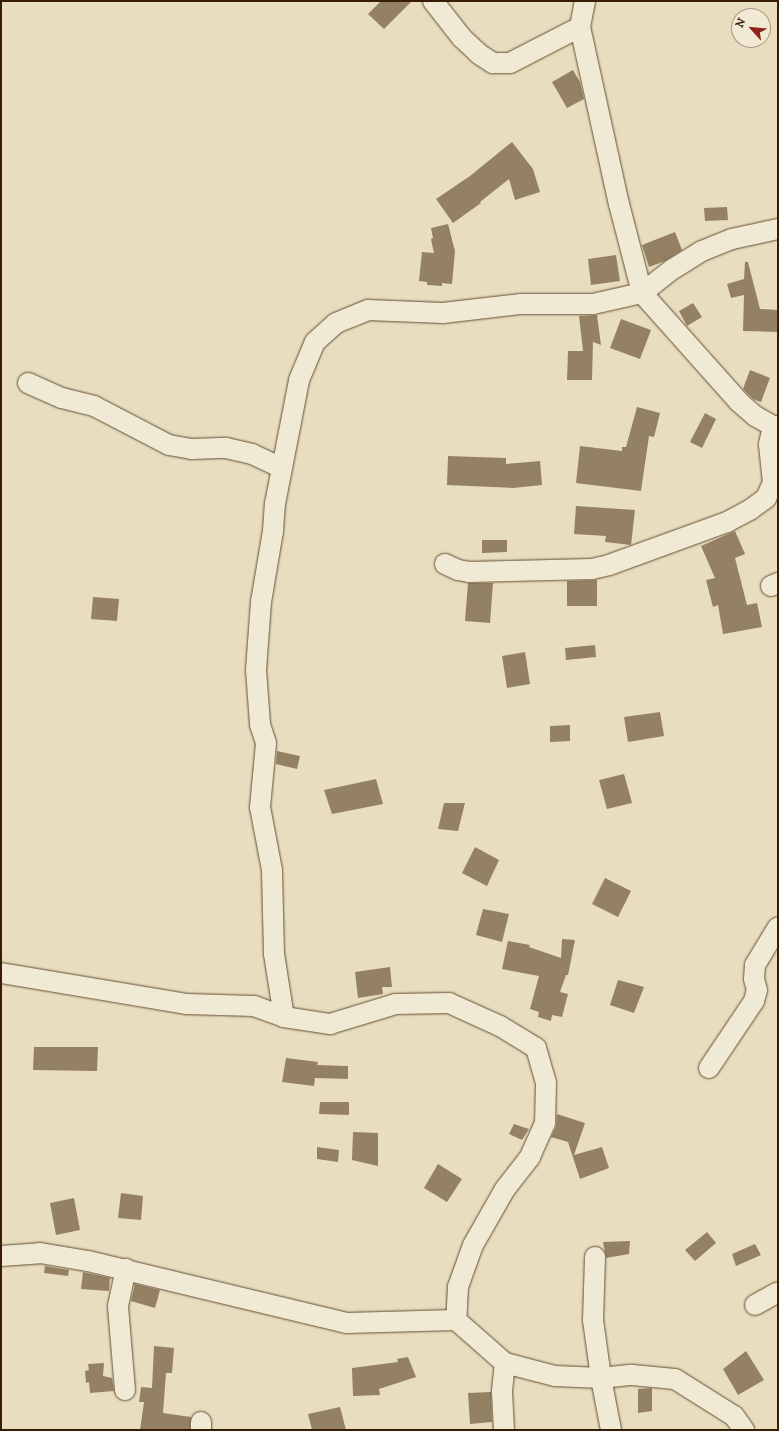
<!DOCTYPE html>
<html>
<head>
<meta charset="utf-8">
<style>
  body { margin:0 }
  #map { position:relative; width:779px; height:1431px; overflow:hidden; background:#e8debf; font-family:"IM FELL DW Pica",serif }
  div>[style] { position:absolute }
  .building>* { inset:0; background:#948164 }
  .roads { filter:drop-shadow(0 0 1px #654d31) drop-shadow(0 0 1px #654d31) }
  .minor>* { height:20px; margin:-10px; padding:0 10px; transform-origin:10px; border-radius:10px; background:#f0ead5 }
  span { translate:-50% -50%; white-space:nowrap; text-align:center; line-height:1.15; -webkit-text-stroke:3px #f0ead5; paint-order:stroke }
  .frame { position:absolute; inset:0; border:2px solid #391d02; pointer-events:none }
  .north { position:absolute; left:731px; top:8px; width:40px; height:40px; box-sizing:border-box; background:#f0ead5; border:1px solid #a79881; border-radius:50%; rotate:297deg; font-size:11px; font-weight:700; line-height:16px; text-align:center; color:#391d02 }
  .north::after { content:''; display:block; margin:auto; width:14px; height:18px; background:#8f2418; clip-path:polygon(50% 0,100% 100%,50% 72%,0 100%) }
</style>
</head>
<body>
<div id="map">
  <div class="building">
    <div style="clip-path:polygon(381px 1px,412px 1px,384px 29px,368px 14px)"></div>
    <div style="clip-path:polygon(573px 70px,580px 82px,584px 99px,567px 108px,552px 82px)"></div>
    <div style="clip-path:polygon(512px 142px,533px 169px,540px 192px,515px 200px,509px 179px,480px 202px,481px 203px,453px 223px,436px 199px,470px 176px)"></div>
    <div style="clip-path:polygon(727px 207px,728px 220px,705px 221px,704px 208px)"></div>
    <div style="clip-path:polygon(448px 224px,455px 251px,452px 284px,442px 283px,442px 286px,427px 285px,427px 282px,419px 281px,422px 252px,434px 253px,431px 239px,433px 238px,431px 228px)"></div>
    <div style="clip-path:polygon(675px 232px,682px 250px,665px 261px,649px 267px,642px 245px)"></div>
    <div style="clip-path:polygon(616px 255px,620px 281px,591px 285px,588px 259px)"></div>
    <div style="clip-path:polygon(745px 262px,748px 262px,760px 309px,778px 310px,778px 332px,743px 331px,744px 295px,731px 298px,727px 284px,744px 279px)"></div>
    <div style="clip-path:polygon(693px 303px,702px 317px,687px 326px,679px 311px)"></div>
    <div style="clip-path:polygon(597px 315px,601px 345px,593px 342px,592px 380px,567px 380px,568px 351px,583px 351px,579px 316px)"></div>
    <div style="clip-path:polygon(621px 319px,651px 330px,640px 359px,610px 348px)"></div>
    <div style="clip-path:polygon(750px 370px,770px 378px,761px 402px,753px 399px,743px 389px)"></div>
    <div style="clip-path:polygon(637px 407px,660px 413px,654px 437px,649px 436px,641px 491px,576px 483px,580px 446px,622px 451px,622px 447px,626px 447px)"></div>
    <div style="clip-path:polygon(705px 413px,716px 419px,702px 448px,690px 442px)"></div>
    <div style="clip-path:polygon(448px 456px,506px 458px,506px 464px,540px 461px,542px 485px,513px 488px,447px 485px)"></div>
    <div style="clip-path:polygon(576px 506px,635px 510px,631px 545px,605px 542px,606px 536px,574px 534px)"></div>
    <div style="clip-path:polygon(735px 531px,745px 554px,735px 558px,747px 605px,757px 603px,762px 627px,723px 634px,718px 605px,713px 607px,706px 580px,715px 578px,701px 546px)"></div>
    <div style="clip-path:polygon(482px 540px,507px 540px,507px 552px,482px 553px)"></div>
    <div style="clip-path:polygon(597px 580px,597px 606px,567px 606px,567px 581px)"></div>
    <div style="clip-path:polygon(468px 583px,493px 583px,490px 623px,465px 621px)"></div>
    <div style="clip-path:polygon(93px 597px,119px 599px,117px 621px,91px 619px)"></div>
    <div style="clip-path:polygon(595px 645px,596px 657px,566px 660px,565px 648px)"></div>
    <div style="clip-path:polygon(525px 652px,530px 684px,507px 688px,502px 656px)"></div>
    <div style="clip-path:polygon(660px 712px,664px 736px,628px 742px,624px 717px)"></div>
    <div style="clip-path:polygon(570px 725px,570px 741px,550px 742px,550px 726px)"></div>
    <div style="clip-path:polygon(277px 751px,300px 756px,297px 769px,276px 764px)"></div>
    <div style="clip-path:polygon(624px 774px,632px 803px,607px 809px,599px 780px)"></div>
    <div style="clip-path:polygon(376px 779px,383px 804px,332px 814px,324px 790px)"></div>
    <div style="clip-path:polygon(444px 803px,465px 803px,458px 831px,438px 829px)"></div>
    <div style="clip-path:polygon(475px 847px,499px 860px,487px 886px,462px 873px)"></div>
    <div style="clip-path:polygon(605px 878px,631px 891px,618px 917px,592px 904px)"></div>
    <div style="clip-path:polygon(483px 909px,509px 914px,502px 942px,476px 935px)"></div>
    <div style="clip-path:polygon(562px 939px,575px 940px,568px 975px,566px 975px,560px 992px,568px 994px,562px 1017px,552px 1015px,551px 1021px,538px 1017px,539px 1012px,530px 1009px,539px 976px,502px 969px,508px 941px,530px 945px,529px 947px,561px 958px)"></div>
    <div style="clip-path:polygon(390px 967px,392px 987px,382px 987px,383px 994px,358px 998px,355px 972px)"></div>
    <div style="clip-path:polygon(618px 980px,644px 987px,634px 1013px,610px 1005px)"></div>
    <div style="clip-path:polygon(34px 1047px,98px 1047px,97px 1071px,33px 1070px)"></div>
    <div style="clip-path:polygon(286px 1058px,318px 1062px,317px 1065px,348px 1066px,348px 1079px,315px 1078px,314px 1086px,282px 1082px)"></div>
    <div style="clip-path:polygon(320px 1102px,349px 1102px,349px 1115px,319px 1114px)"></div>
    <div style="clip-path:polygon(557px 1114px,585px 1123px,574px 1155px,602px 1147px,609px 1168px,580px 1179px,568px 1142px,551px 1137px,556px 1127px)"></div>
    <div style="clip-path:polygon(514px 1124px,529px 1129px,522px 1140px,509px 1134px)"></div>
    <div style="clip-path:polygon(353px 1132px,378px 1133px,378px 1166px,352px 1160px)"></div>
    <div style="clip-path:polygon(317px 1147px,339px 1150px,338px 1162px,317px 1159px)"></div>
    <div style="clip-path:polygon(438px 1164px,462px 1179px,447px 1202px,424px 1188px)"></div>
    <div style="clip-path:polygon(121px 1193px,143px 1196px,141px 1220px,118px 1218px)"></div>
    <div style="clip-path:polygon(74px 1198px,80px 1230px,56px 1235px,50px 1203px)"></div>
    <div style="clip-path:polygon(707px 1232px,716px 1243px,695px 1261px,685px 1250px)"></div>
    <div style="clip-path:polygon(630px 1241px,629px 1254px,606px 1258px,603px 1242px)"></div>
    <div style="clip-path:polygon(755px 1244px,761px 1255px,736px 1266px,732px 1254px)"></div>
    <div style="clip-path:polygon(45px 1266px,69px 1270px,68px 1276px,44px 1273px)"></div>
    <div style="clip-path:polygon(83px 1272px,110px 1278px,109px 1291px,81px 1289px)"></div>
    <div style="clip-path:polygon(135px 1284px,160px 1290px,155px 1308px,131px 1301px)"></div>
    <div style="clip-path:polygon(154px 1346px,174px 1348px,172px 1373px,166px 1373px,163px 1413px,191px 1417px,190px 1430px,140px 1430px,144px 1402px,139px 1402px,141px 1387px,152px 1388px)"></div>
    <div style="clip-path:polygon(746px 1351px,764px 1380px,738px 1395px,723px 1369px)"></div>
    <div style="clip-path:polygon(408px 1357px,416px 1377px,379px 1389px,380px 1395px,353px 1396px,352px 1368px,398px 1362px,397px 1359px)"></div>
    <div style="clip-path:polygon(104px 1363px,103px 1376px,112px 1378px,114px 1391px,90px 1393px,89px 1382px,86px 1383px,85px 1371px,89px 1370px,88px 1364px)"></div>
    <div style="clip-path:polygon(652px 1388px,652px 1411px,638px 1413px,638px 1389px)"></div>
    <div style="clip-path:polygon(491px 1392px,492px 1422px,470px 1424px,468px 1393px)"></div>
    <div style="clip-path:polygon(340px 1407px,346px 1430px,312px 1430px,308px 1414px)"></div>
  </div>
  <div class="roads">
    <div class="minor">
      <div style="left:433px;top:1px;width:47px;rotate:51.9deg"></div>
      <div style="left:462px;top:38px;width:23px;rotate:43deg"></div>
      <div style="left:479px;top:54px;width:17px;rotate:33deg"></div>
      <div style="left:493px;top:63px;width:17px"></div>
      <div style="left:510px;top:63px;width:79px;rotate:-27.2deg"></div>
      <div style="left:585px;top:1px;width:26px;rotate:101deg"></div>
      <div style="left:580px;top:27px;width:181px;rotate:77.6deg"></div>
      <div style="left:619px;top:204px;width:92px;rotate:75.5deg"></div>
      <div style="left:642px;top:293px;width:146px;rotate:48.3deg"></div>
      <div style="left:739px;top:402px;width:21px;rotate:41deg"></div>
      <div style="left:755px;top:416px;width:21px;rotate:29deg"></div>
      <div style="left:28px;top:383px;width:37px;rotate:24deg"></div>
      <div style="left:62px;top:398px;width:33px;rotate:14deg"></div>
      <div style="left:94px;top:406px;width:85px;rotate:27.5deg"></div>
      <div style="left:169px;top:445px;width:23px;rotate:10deg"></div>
      <div style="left:192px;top:449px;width:34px;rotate:-2deg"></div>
      <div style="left:226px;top:448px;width:27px;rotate:13deg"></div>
      <div style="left:252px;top:454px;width:33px;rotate:25deg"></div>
      <div style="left:445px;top:564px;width:14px;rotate:25deg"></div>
      <div style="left:458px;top:570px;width:11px;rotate:10deg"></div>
      <div style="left:469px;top:572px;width:123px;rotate:-1.4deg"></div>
      <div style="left:592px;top:569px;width:17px;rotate:-13deg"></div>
      <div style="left:609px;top:565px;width:126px;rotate:-20deg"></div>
      <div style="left:727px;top:522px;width:27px;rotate:-28deg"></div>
      <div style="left:751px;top:509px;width:19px;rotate:-36deg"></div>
      <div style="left:766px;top:498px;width:17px;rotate:-65deg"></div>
      <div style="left:773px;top:483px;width:39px;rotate:-96deg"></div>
      <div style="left:769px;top:444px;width:18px;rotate:-77deg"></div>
      <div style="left:773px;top:426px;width:5px"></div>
      <div style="left:771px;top:586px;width:8px;rotate:-23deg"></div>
      <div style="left:1px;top:973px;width:189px;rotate:9.5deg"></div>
      <div style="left:187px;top:1004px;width:67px;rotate:1.7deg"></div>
      <div style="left:254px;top:1006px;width:32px;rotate:20deg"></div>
      <div style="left:284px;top:1017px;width:47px;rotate:8.7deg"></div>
      <div style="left:330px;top:1024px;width:69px;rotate:-16.9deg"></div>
      <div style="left:396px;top:1004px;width:53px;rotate:-1.1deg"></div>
      <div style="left:449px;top:1003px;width:56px;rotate:24.3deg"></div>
      <div style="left:500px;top:1026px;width:42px;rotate:31.4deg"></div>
      <div style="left:536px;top:1048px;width:36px;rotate:74deg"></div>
      <div style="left:546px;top:1083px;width:40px;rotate:91.4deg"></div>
      <div style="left:545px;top:1123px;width:37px;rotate:114deg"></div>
      <div style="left:530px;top:1157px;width:41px;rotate:128deg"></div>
      <div style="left:505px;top:1189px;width:64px;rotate:119.7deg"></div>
      <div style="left:473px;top:1245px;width:45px;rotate:109.7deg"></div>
      <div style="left:458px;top:1287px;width:33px;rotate:93deg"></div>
      <div style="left:456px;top:1320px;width:65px;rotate:41.3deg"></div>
      <div style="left:505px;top:1363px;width:52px;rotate:14.6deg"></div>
      <div style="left:555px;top:1376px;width:46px;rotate:2.5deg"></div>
      <div style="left:601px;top:1378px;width:31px;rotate:-6deg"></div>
      <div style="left:632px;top:1375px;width:43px;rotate:5.3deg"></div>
      <div style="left:675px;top:1379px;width:70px;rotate:32.1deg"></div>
      <div style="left:734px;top:1416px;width:17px;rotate:54deg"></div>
      <div style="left:284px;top:1017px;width:64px;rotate:-99deg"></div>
      <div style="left:274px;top:954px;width:84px;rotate:-91.4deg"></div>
      <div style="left:272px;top:870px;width:64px;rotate:-100.8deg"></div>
      <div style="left:260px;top:807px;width:64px;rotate:-84.6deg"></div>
      <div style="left:266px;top:743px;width:20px;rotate:-108deg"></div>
      <div style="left:260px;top:724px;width:54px;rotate:-94.2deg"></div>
      <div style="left:256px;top:670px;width:68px;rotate:-85.8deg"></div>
      <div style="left:261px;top:602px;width:72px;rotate:-80.4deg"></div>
      <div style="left:273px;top:531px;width:27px;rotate:-86deg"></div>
      <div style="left:275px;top:504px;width:126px;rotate:-79deg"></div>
      <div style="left:299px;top:380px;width:41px;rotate:-67.2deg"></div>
      <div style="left:315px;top:342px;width:28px;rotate:-42deg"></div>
      <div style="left:336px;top:323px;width:35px;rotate:-22deg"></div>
      <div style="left:368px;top:310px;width:75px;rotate:2.3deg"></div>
      <div style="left:443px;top:313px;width:79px;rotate:-6.6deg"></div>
      <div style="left:521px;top:304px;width:72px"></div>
      <div style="left:593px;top:304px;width:50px;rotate:-12.7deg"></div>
      <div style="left:642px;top:293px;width:39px;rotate:-38deg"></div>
      <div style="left:673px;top:269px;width:34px;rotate:-32deg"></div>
      <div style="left:702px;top:251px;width:32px;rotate:-22deg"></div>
      <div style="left:732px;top:239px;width:47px;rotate:-12.3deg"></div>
      <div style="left:709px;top:1068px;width:81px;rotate:-56.1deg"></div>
      <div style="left:754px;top:1001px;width:11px;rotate:-75deg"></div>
      <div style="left:757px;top:990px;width:11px;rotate:-105deg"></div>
      <div style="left:754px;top:979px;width:14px;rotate:-86deg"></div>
      <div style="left:755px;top:965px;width:44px;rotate:-58.8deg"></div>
      <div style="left:1px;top:1256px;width:39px;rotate:-4deg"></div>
      <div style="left:40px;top:1253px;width:49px;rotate:9.5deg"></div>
      <div style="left:88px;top:1261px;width:266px;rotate:13.5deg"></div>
      <div style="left:347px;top:1323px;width:109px;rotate:-1.6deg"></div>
      <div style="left:595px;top:1257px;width:63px;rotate:91.8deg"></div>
      <div style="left:593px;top:1320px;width:59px;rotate:82.1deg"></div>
      <div style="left:601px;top:1378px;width:53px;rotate:79.1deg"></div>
      <div style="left:755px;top:1305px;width:26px;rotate:-29deg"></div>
      <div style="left:125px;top:1390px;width:84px;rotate:-94.8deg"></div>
      <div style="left:118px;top:1306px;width:38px;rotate:-78deg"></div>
      <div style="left:201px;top:1422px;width:8px;rotate:90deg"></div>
      <div style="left:504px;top:1430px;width:39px;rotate:-93deg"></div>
      <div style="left:502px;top:1391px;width:28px;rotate:-84deg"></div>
    </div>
  </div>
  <div class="frame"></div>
  <div class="north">N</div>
</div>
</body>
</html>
